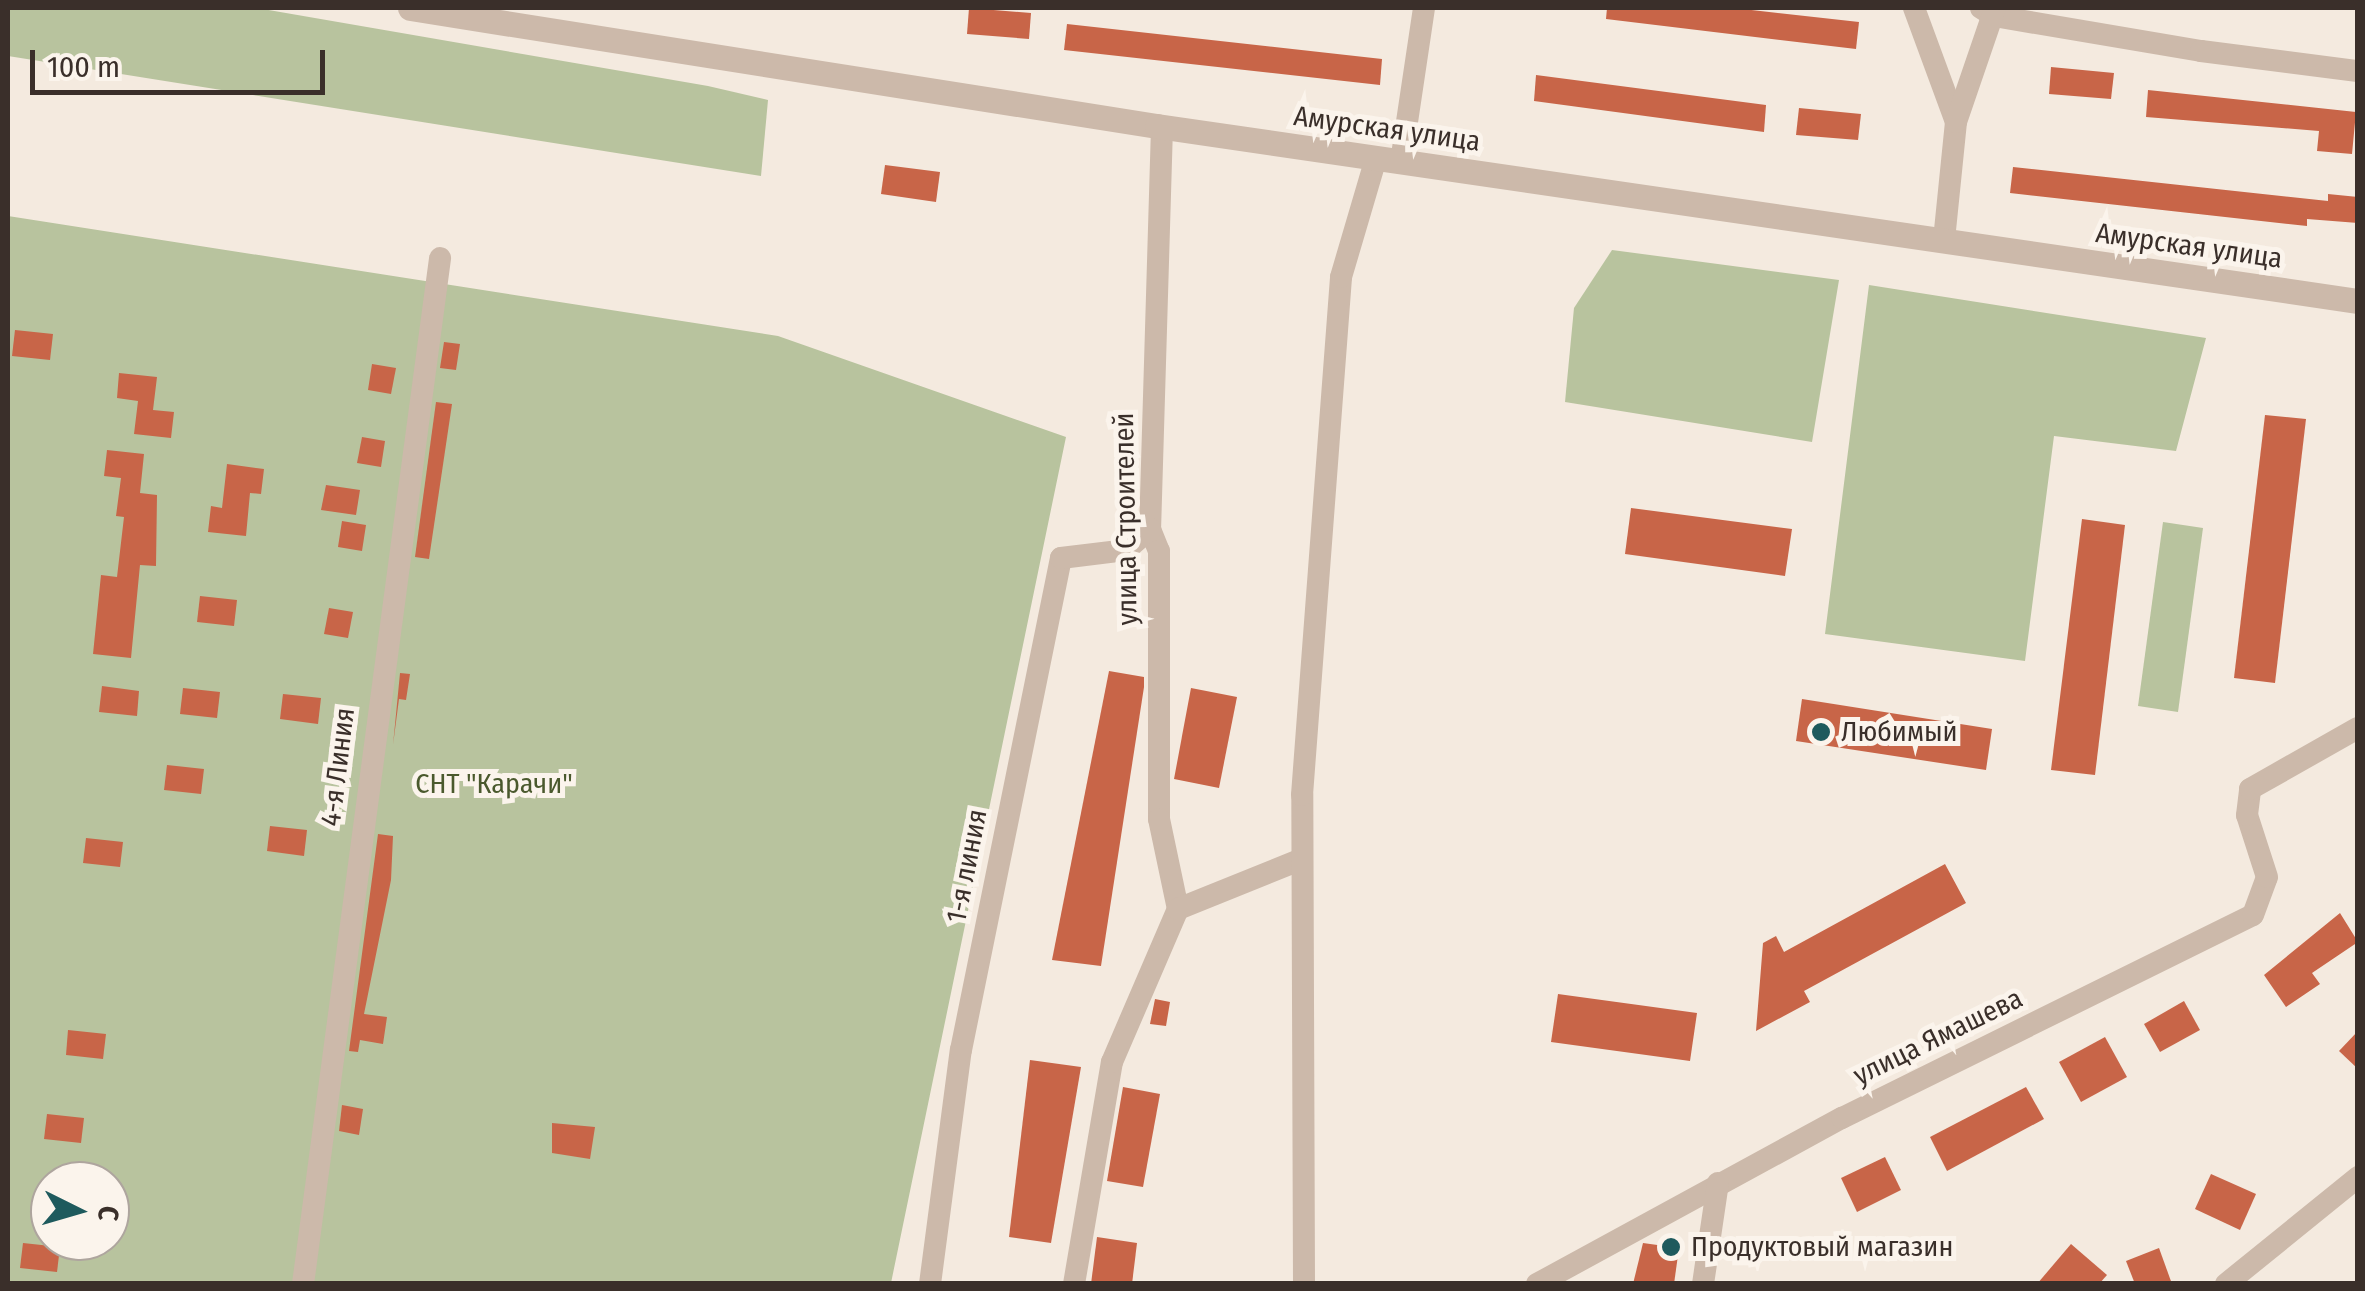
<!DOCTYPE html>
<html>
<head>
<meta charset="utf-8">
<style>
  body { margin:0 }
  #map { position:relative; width:2365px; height:1291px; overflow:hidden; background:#f4eadf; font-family:"Fira Sans Condensed",sans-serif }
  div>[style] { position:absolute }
  .green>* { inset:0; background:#b8c39e }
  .building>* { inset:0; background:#c86548 }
  .minor>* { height:22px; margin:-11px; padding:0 11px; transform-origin:11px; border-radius:11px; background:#ccb9aa }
  .tertiary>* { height:25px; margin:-12.5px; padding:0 12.5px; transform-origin:12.5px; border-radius:12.5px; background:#ccb9aa }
  .dots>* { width:28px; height:28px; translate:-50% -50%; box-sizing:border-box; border:5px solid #fbf4ec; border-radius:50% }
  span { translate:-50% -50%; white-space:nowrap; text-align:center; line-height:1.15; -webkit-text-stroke:10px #fbf4ec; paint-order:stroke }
  .street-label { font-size:28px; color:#3a2f2a }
  .poi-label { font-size:28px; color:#3a2f2a }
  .left { translate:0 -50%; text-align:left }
  .park-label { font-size:28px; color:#4a592d }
  .frame { position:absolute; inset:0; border:10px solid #3a2f2a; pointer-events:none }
  .north { position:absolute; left:30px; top:1161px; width:100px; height:100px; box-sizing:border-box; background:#fbf4ec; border:2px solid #aea59e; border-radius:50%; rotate:95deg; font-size:28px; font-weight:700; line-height:40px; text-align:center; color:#3a2f2a }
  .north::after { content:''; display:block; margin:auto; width:35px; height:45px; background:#1e5a5d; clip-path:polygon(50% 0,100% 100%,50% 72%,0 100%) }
  .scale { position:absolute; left:30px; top:50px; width:295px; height:45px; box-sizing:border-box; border:5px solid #3a2f2a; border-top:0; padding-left:12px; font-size:30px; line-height:35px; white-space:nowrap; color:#3a2f2a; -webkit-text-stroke:8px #fbf4ec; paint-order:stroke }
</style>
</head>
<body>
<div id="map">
  <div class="green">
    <div style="clip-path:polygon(8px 8px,257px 8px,708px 86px,768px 100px,761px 176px,8px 56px)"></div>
    <div style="clip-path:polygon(evenodd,8px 216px,778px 336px,1066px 437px,891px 1283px,8px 1283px,8px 216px,50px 1181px,110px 1181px,110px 1241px,50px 1241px,50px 1181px)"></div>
    <div style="clip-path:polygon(1612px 250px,1839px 280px,1812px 442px,1565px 402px,1574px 308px)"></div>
    <div style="clip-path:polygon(1869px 285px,2206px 338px,2176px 451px,2054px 436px,2025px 661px,1825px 634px)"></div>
    <div style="clip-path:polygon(2163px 522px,2203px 528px,2178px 712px,2138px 706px)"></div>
  </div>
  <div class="building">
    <div style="clip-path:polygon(969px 8px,1031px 13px,1029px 39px,967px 34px)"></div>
    <div style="clip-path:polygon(1607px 8px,1734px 8px,1859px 22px,1856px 49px,1606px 19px)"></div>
    <div style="clip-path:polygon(1067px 24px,1382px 59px,1380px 85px,1064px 50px)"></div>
    <div style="clip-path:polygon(2051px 67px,2114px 73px,2111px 99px,2049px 94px)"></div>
    <div style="clip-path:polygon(1536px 75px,1766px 105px,1764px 132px,1534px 101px)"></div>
    <div style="clip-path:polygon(2148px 90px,2356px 112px,2352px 154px,2317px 151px,2319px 131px,2146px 117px)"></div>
    <div style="clip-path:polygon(1799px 108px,1861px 114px,1858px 140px,1796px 135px)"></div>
    <div style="clip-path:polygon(885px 165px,940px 172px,936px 202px,881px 194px)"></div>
    <div style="clip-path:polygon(2013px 167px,2328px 201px,2328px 194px,2358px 197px,2358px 223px,2307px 219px,2307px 226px,2010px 193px)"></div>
    <div style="clip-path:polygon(15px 330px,53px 334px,50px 360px,12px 356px)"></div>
    <div style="clip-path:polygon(444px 342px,460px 344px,456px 370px,440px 368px)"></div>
    <div style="clip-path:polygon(372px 364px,396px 368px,391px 394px,368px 390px)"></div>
    <div style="clip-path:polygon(119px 373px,157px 377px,153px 410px,174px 412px,171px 438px,134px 434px,138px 401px,117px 398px)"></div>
    <div style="clip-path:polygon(436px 402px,452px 404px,429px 559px,415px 557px)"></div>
    <div style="clip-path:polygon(2265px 415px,2306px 419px,2275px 683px,2234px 678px)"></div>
    <div style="clip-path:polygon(362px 437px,385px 441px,381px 467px,357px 463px)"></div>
    <div style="clip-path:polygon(107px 450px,144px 454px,140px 493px,157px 495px,156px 566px,140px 565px,131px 658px,93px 654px,101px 575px,117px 577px,124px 517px,116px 516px,121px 478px,104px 476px)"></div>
    <div style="clip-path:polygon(227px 464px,264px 469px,261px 494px,250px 493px,246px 536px,208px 532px,211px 506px,222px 508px)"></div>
    <div style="clip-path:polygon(326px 485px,360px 490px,356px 515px,321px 510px)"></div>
    <div style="clip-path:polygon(1631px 508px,1792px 529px,1785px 576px,1625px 554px)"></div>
    <div style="clip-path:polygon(2082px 519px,2125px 525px,2095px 775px,2051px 770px)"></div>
    <div style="clip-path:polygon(342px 521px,366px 525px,362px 551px,338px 547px)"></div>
    <div style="clip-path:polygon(200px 596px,237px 600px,234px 626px,197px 622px)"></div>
    <div style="clip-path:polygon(329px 608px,353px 612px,348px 638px,324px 634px)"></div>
    <div style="clip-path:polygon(1109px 671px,1144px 677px,1144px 687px,1101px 966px,1052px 960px)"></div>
    <div style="clip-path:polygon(400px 673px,410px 674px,406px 700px,399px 699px,393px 745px)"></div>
    <div style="clip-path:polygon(102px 686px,139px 691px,137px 716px,99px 712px)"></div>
    <div style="clip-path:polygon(183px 688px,220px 692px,217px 718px,180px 714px)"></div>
    <div style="clip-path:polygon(1191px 688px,1237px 697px,1219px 788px,1174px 779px)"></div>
    <div style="clip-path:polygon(283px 694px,321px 698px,318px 724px,280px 719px)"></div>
    <div style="clip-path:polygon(1802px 699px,1992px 729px,1986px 770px,1796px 741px)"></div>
    <div style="clip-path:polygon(167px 765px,204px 769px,201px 794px,164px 790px)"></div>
    <div style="clip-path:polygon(270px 826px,307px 830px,304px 856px,267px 851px)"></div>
    <div style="clip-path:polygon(378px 834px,393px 836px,391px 880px,364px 1014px,387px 1017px,383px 1044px,360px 1040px,358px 1052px,349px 1051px)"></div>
    <div style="clip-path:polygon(86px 838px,123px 842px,120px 867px,83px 863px)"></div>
    <div style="clip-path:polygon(1945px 864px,1966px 903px,1804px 991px,1810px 1002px,1756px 1031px,1763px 943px,1776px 936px,1784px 952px)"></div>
    <div style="clip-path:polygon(2340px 913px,2358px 942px,2312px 973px,2320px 984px,2286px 1007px,2264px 975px)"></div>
    <div style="clip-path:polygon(1558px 994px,1697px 1013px,1690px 1061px,1551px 1042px)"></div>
    <div style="clip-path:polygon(1155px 999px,1170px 1002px,1166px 1026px,1150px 1024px)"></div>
    <div style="clip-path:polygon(2184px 1001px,2200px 1030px,2160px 1052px,2144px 1024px)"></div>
    <div style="clip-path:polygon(68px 1030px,106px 1034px,103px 1059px,66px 1055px)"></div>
    <div style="clip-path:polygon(2358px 1031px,2358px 1069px,2339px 1051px)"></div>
    <div style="clip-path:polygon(2105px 1037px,2127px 1077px,2081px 1102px,2059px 1062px)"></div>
    <div style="clip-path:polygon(1030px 1060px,1081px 1067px,1051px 1243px,1009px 1237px)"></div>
    <div style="clip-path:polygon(1123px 1087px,1160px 1094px,1143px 1187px,1107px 1181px)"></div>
    <div style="clip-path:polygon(2026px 1087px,2044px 1119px,1947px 1171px,1930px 1137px)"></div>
    <div style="clip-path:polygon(342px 1105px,363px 1109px,359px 1135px,339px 1131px)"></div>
    <div style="clip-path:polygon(47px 1114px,84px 1118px,81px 1143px,44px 1139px)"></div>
    <div style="clip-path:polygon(552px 1123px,595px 1127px,590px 1159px,552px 1153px)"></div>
    <div style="clip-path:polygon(1885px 1157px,1901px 1190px,1857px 1212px,1841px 1178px)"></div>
    <div style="clip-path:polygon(2211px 1174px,2256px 1194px,2240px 1230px,2195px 1209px)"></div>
    <div style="clip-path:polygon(1097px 1237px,1137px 1243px,1132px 1284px,1091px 1284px)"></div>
    <div style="clip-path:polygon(23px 1243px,60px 1247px,57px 1272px,20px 1268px)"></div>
    <div style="clip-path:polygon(1643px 1243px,1679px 1248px,1674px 1284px,1633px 1284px)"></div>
    <div style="clip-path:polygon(2071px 1244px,2107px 1275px,2099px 1284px,2037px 1284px)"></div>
    <div style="clip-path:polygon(2159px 1248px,2172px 1284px,2135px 1284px,2126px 1261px)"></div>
  </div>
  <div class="minor">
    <div style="left:1914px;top:8px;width:121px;rotate:69.8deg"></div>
    <div style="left:1981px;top:8px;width:15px;rotate:32deg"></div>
    <div style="left:1994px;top:16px;width:210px;rotate:9.6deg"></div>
    <div style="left:2201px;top:51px;width:158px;rotate:7.3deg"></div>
    <div style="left:1162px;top:127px;width:402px;rotate:91.7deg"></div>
    <div style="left:1150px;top:529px;width:24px;rotate:68deg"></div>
    <div style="left:1159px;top:551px;width:268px;rotate:90deg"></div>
    <div style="left:1159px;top:819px;width:92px;rotate:78.1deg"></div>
    <div style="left:1401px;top:162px;width:156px;rotate:-81.5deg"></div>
    <div style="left:1944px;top:240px;width:119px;rotate:-84.2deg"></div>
    <div style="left:1956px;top:122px;width:120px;rotate:-71.1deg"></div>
    <div style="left:303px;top:1284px;width:1035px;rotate:-82.39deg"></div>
    <div style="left:930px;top:1284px;width:236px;rotate:-82.5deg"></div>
    <div style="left:961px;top:1050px;width:502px;rotate:-78.51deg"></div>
    <div style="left:1061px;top:558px;width:65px;rotate:-7deg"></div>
    <div style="left:1126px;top:550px;width:32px;rotate:-41deg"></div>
    <div style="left:1074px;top:1284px;width:225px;rotate:-80.3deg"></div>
    <div style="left:1112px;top:1062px;width:167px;rotate:-66.7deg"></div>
    <div style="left:1178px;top:909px;width:131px;rotate:-22deg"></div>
    <div style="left:1304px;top:1284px;width:489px;rotate:-90.2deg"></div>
    <div style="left:1302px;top:795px;width:519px;rotate:-85.69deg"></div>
    <div style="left:1341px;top:277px;width:124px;rotate:-73.6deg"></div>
    <div style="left:1537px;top:1284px;width:347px;rotate:-28.6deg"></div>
    <div style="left:1842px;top:1118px;width:458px;rotate:-26.3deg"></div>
    <div style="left:2253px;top:915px;width:40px;rotate:-69.8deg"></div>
    <div style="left:2267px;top:877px;width:65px;rotate:-107.9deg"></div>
    <div style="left:2247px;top:815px;width:26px;rotate:-83deg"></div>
    <div style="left:2250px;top:789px;width:124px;rotate:-29.5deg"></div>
    <div style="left:1703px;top:1284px;width:102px;rotate:-81.6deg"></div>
    <div style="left:2226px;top:1284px;width:170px;rotate:-39deg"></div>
  </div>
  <div class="tertiary">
    <div style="left:410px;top:8px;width:756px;rotate:8.98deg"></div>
    <div style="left:1157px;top:126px;width:1214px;rotate:8.29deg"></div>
  </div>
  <div class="dots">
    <div style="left:1821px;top:732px;background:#1e5a5d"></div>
    <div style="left:1671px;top:1247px;background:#1e5a5d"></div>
  </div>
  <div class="street-label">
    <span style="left:1387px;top:129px;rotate:8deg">Амурская улица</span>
    <span style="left:2189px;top:246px;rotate:8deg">Амурская улица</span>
    <span style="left:1126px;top:519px;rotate:-91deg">улица Строителей</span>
    <span style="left:338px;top:767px;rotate:-83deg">4-я Линия</span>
    <span style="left:967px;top:866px;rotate:-79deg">1-я линия</span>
    <span style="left:1938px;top:1037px;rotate:-26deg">улица Ямашева</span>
  </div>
  <div class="poi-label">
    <span class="left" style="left:1841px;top:732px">Любимый</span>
    <span class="left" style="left:1691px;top:1247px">Продуктовый магазин</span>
  </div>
  <div class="park-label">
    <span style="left:494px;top:784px">СНТ "Карачи"</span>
  </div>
  <div class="frame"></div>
  <div class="north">С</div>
  <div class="scale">100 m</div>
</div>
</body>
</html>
